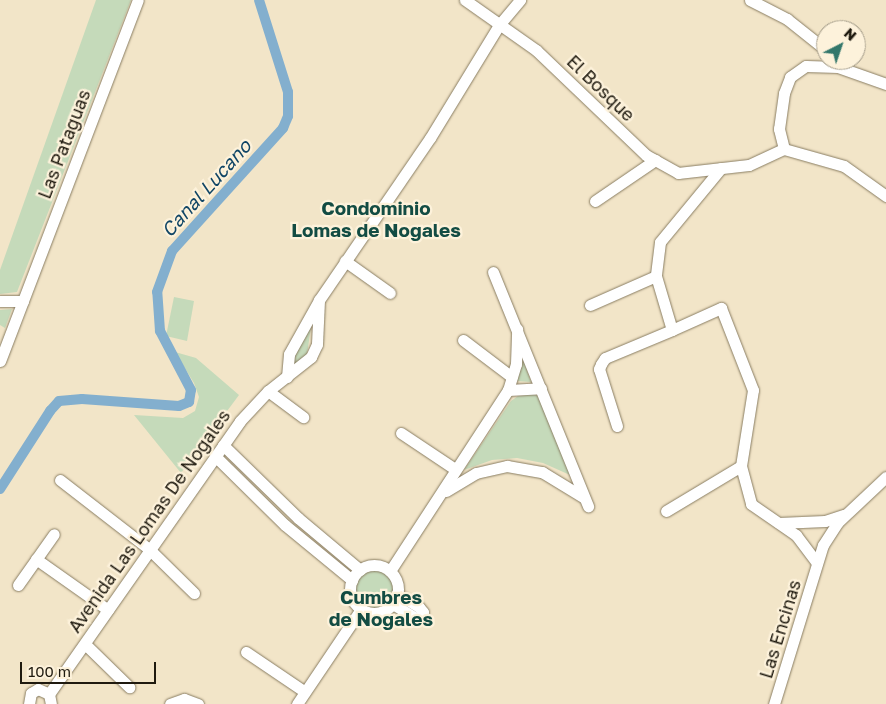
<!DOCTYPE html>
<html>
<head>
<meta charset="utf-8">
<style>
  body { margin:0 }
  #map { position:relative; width:886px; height:704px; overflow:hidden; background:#f2e5c8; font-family:"Golos Text",sans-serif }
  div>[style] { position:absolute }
  .green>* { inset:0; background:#c5daba }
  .round { border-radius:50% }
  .canal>* { height:10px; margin:-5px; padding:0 5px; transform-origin:5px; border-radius:5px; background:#83afce }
  .roads { filter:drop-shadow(0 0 1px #897d62) drop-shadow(0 0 1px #897d62) }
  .minor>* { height:11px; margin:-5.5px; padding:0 5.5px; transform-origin:5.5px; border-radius:5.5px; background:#fff }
  .minor>.ring { margin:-5.5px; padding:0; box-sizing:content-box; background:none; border:11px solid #fff; border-radius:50% }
  span { translate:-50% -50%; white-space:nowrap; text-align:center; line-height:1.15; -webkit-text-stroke:4.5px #fdf2db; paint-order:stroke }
  .street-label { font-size:18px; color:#1f1a0f }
  .water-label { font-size:19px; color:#104565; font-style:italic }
  .neighbourhood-label { font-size:19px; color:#134c43; font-weight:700 }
  .north { position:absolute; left:816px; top:20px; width:50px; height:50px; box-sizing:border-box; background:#fdf2db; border:1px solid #a49c89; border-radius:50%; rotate:41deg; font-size:14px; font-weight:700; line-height:20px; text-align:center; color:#1f1a0f }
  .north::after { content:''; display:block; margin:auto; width:18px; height:22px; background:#33776b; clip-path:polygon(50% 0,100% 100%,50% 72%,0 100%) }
  .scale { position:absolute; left:20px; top:662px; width:136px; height:22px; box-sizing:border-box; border:2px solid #1f1a0f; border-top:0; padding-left:6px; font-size:15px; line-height:18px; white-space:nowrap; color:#1f1a0f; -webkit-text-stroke:4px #fdf2db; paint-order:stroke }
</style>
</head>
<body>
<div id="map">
  <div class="green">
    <div style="clip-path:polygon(96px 0,131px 0,17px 292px,0 294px,0 270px)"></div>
    <div style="clip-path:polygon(174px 297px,194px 301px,187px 341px,166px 336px)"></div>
    <div style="clip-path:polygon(12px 309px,5px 328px,0 325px,0 310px)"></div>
    <div style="clip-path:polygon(311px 327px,307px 354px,297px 366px,293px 364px,294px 351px)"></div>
    <div style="clip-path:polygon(175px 352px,196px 358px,239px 395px,181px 473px,134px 415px,183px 418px,195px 411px,199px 397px,194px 383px)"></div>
    <div style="clip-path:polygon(522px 360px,524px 361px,531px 382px,517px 381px)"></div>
    <div style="clip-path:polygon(533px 394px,538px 396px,570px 475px,543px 463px,517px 458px,492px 460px,464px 470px,511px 401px,518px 396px)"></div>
    <div class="round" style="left:355px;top:570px;width:38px;height:38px"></div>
  </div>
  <div class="canal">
    <div style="left:0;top:489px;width:93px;rotate:-57.3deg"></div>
    <div style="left:50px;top:411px;width:13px;rotate:-48deg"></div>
    <div style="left:59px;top:401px;width:23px;rotate:-5deg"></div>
    <div style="left:82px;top:399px;width:97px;rotate:4.1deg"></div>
    <div style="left:179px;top:406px;width:11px;rotate:-22deg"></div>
    <div style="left:189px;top:402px;width:12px;rotate:-81deg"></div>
    <div style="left:191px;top:390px;width:67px;rotate:-117.7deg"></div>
    <div style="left:160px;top:331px;width:39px;rotate:-94deg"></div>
    <div style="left:157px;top:292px;width:44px;rotate:-69.9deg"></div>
    <div style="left:172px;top:251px;width:166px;rotate:-47.9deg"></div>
    <div style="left:283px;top:128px;width:13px;rotate:-67deg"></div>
    <div style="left:288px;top:116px;width:24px;rotate:-90deg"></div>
    <div style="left:288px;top:92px;width:96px;rotate:-107.5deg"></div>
  </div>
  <div class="roads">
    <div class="minor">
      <div style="left:465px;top:0;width:87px;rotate:35.2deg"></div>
      <div style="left:536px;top:50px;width:152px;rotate:43.7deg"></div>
      <div style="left:646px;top:155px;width:37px;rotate:29deg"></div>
      <div style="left:678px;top:173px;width:71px;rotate:-6.4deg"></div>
      <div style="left:749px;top:165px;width:38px;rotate:-25deg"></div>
      <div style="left:784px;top:149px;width:21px;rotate:-104deg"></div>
      <div style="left:779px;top:129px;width:36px;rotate:-82deg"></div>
      <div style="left:784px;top:93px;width:17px;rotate:-69deg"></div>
      <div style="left:790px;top:77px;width:19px;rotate:-35deg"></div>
      <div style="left:806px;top:66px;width:32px;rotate:2deg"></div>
      <div style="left:838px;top:67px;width:51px;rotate:19.5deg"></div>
      <div style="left:750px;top:0;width:42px;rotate:27.2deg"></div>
      <div style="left:787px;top:19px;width:50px;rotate:38.5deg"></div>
      <div style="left:784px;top:149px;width:62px;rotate:15.8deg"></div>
      <div style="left:844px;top:166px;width:52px;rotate:35.5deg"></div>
      <div style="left:721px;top:168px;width:96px;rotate:129.5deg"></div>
      <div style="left:660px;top:242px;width:34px;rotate:97deg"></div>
      <div style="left:656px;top:276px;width:56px;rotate:73.5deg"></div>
      <div style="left:672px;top:330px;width:54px;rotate:-24.2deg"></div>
      <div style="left:721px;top:308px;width:88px;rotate:68.7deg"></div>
      <div style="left:753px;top:390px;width:77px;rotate:99deg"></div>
      <div style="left:741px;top:466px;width:39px;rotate:75deg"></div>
      <div style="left:751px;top:504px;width:55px;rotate:34.6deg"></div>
      <div style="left:796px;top:535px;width:35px;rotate:53deg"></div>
      <div style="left:595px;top:201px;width:73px;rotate:-34.3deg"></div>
      <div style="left:345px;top:261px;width:55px;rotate:35.4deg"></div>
      <div style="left:493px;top:272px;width:253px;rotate:67.9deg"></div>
      <div style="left:0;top:301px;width:23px"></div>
      <div style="left:590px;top:305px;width:72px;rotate:-23.7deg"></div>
      <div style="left:463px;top:340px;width:61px;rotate:37.1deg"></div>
      <div style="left:0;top:361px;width:386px;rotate:-69.1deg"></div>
      <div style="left:287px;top:377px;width:23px;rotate:-85deg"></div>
      <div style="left:289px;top:354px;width:62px;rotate:-60.9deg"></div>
      <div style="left:319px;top:300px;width:196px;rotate:-55.6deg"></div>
      <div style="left:430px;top:138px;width:132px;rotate:-58.6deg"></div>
      <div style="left:499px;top:25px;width:33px;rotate:-50deg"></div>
      <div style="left:508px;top:390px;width:33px;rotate:-3deg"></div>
      <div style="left:268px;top:391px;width:44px;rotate:36.6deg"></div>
      <div style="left:617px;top:426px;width:60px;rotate:-107.5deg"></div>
      <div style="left:599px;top:369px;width:5px;rotate:-68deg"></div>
      <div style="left:601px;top:364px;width:7px;rotate:-56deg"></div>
      <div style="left:605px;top:358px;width:73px;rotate:-22.7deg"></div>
      <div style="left:401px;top:433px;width:65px;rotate:33.7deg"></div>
      <div style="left:223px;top:445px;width:105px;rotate:44.2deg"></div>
      <div style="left:298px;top:518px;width:81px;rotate:40deg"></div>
      <div style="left:215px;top:456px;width:98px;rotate:44.6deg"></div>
      <div style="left:285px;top:525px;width:87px;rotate:39.4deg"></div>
      <div style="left:60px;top:480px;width:113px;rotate:37.8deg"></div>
      <div style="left:149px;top:549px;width:63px;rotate:44.4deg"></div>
      <div style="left:446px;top:491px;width:35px;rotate:-31deg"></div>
      <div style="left:476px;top:473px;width:32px;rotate:-13deg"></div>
      <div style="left:507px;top:466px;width:36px;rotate:10deg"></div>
      <div style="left:542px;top:472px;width:48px;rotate:31.4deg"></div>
      <div style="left:666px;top:511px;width:87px;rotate:-31deg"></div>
      <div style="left:779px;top:523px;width:46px;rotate:-2.5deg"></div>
      <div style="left:825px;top:521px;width:20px;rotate:-18deg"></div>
      <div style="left:36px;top:559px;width:88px;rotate:35.3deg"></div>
      <div class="ring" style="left:350px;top:565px;width:37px;height:37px"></div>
      <div style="left:390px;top:571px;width:216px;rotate:-56.9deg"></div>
      <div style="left:508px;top:390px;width:27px;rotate:-73deg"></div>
      <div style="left:516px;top:364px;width:35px;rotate:-88deg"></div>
      <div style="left:18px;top:585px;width:62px;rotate:-54.8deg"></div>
      <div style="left:393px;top:604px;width:26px;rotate:32deg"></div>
      <div style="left:415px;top:618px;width:7px;rotate:-8deg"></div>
      <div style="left:422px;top:617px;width:5px;rotate:-79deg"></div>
      <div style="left:423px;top:612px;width:6px;rotate:-129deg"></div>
      <div style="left:419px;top:607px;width:26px;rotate:-149deg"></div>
      <div style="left:85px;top:644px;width:62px;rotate:44.3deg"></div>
      <div style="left:246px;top:652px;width:71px;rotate:34.1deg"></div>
      <div style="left:49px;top:694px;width:333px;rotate:-55deg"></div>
      <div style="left:240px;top:421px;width:41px;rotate:-47deg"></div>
      <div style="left:268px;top:391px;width:55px;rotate:-38.3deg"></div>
      <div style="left:311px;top:357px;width:14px;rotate:-65deg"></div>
      <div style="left:317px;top:344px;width:44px;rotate:-87.4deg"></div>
      <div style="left:29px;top:704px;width:11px;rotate:-80deg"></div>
      <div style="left:31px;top:693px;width:8px;rotate:-30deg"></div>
      <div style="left:38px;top:689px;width:12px;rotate:24deg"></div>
      <div style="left:49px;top:694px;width:10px;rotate:79deg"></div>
      <div style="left:170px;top:704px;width:15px;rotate:-20deg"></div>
      <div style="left:184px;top:699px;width:15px;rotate:20deg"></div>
      <div style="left:297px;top:704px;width:115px;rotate:-56deg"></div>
      <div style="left:774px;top:704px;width:166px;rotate:-72.9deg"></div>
      <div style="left:823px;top:545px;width:27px;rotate:-57deg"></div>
      <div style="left:838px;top:522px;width:66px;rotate:-43.2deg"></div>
    </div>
  </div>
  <div class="street-label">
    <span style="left:601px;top:88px;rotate:44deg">El Bosque</span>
    <span style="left:64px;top:144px;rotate:-69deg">Las Pataguas</span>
    <span style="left:149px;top:521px;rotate:-55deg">Avenida Las Lomas De Nogales</span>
    <span style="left:780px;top:629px;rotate:-73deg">Las Encinas</span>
  </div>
  <div class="water-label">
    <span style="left:206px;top:188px;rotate:-48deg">Canal Lucano</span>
  </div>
  <div class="neighbourhood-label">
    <span style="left:376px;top:219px">Condominio<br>Lomas de Nogales</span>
    <span style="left:381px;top:608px">Cumbres<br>de Nogales</span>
  </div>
  <div class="north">N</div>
  <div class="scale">100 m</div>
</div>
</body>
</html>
